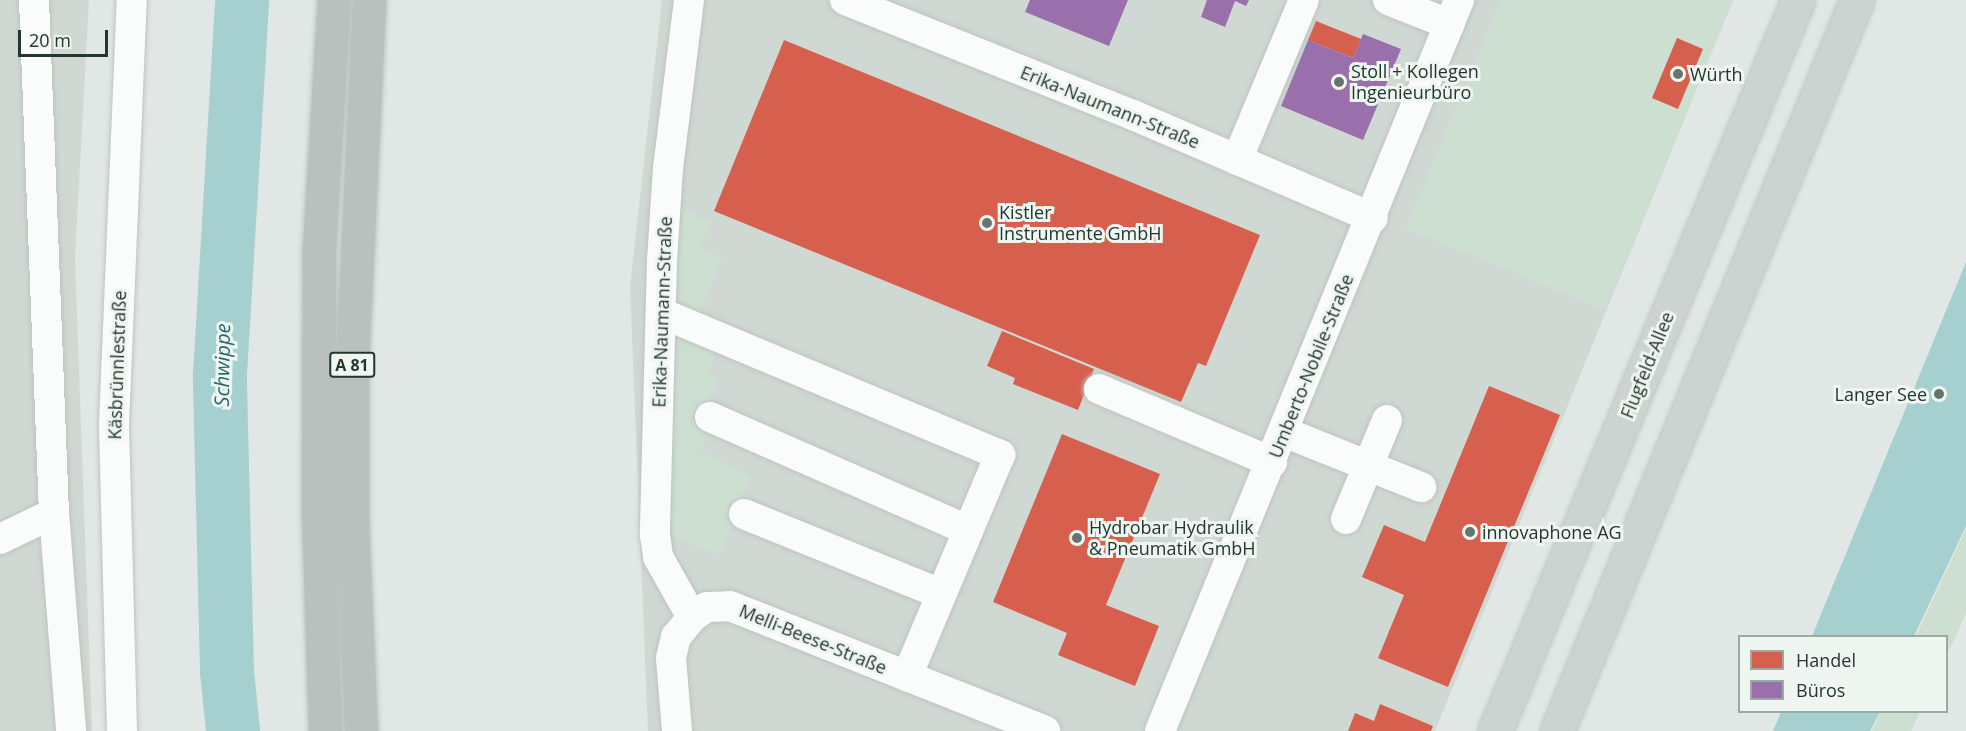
<!DOCTYPE html>
<html>
<head>
<meta charset="utf-8">
<style>
  body { margin:0 }
  #map { position:relative; width:1966px; height:731px; overflow:hidden; background:#e1e7e4; font-family:"Open Sans",sans-serif }
  div>[style] { position:absolute }
  .built>* { inset:0; background:#d0d8d3 }
  .green>* { inset:0; background:#ccdfd0 }
  .water>* { inset:0; background:#a6d0d0 }
  .shops>* { inset:0; background:#d6604d }
  .offices>* { inset:0; background:#9970ab }
  .river>* { height:54px; margin:-27px; padding:0 27px; transform-origin:27px; border-radius:27px; background:#a6d0d0 }
  .roads { filter:drop-shadow(0 0 2px #bec4c1) drop-shadow(0 0 2px #bec4c1) }
  .minor>* { height:30px; margin:-15px; padding:0 15px; transform-origin:15px; border-radius:15px; background:#fafbfb }
  .major>* { height:33px; margin:-16.5px; padding:0 16.5px; transform-origin:16.5px; border-radius:16.5px; background:#cdd3d0 }
  .highway>* { height:33px; margin:-16.5px; padding:0 16.5px; transform-origin:16.5px; border-radius:16.5px; background:#bac0be }
  .dots>* { width:16px; height:16px; translate:-50% -50%; box-sizing:border-box; border:3px solid #eff6f2; border-radius:50% }
  span { translate:-50% -50%; white-space:nowrap; text-align:center; line-height:1.15; -webkit-text-stroke:6px #eff6f2; paint-order:stroke }
  .shield-label span { padding:2px 4px; background:#eff6f2; border:2px solid; border-radius:4px; -webkit-text-stroke-width:0 }
  .shield-label { font-size:16px; color:#22372f; font-weight:700 }
  .poi-label { font-size:18px; color:#22372f }
  .left { translate:0 -50%; text-align:left }
  .right { translate:-100% -50%; text-align:right }
  .street-label { font-size:18px; color:#22372f }
  .water-label { font-size:20px; color:#24686b; font-style:italic }
  .legend { position:absolute; left:1738px; top:635px; width:210px; height:78px; box-sizing:border-box; background:#eff6f2; border:2px solid #9daaa4; margin:0; padding:8px 10px; list-style:none; font-size:18px; color:#22372f }
  .legend li { display:flex; align-items:center; gap:12px; height:30px }
  .legend b { width:30px; border:2px solid #9daaa4 }
  .scale { position:absolute; left:18px; top:30px; width:90px; height:27px; box-sizing:border-box; border:3px solid #22372f; border-top:0; padding-left:8px; font-size:18px; line-height:21px; white-space:nowrap; color:#22372f; -webkit-text-stroke:4px #eff6f2; paint-order:stroke }
</style>
</head>
<body>
<div id="map">
  <div class="built">
    <div style="clip-path:polygon(0 0,89px 0,75px 258px,92px 731px,0 731px)"></div>
    <div style="clip-path:polygon(662px 0,1733px 0,1435px 731px,648px 731px,630px 287px)"></div>
  </div>
  <div class="green">
    <div style="clip-path:polygon(1501px 0,1733px 0,1605px 310px,1406px 228px)"></div>
    <div style="clip-path:polygon(675px 206px,711px 223px,699px 250px,722px 258px,700px 312px,669px 298px)"></div>
    <div style="clip-path:polygon(680px 337px,717px 351px,708px 374px,719px 379px,696px 425px,709px 431px,700px 451px,751px 477px,719px 555px,663px 532px,666px 382px)"></div>
    <div style="clip-path:polygon(1966px 529px,1966px 613px,1947px 655px,1946px 636px,1916px 636px)"></div>
    <div style="clip-path:polygon(1881px 712px,1920px 712px,1911px 731px,1872px 731px)"></div>
  </div>
  <div class="water">
    <div style="clip-path:polygon(1966px 262px,1966px 526px,1914px 636px,1812px 636px)"></div>
    <div style="clip-path:polygon(1781px 712px,1880px 712px,1870px 731px,1773px 731px)"></div>
  </div>
  <div class="shops">
    <div style="clip-path:polygon(1316px 21px,1361px 39px,1353px 58px,1308px 40px)"></div>
    <div style="clip-path:polygon(1677px 38px,1703px 49px,1678px 109px,1652px 98px)"></div>
    <div style="clip-path:polygon(784px 40px,1260px 235px,1206px 366px,1198px 363px,1181px 402px,714px 211px)"></div>
    <div style="clip-path:polygon(1002px 331px,1094px 369px,1078px 410px,1013px 384px,1015px 378px,987px 366px)"></div>
    <div style="clip-path:polygon(1489px 386px,1560px 415px,1448px 687px,1378px 658px,1404px 595px,1362px 577px,1384px 525px,1425px 542px)"></div>
    <div style="clip-path:polygon(1062px 434px,1160px 474px,1106px 605px,1159px 626px,1135px 686px,1058px 655px,1067px 633px,993px 602px)"></div>
    <div style="clip-path:polygon(1380px 704px,1433px 726px,1431px 731px,1348px 731px,1355px 713px,1374px 721px)"></div>
  </div>
  <div class="offices">
    <div style="clip-path:polygon(1030px 0,1128px 0,1109px 46px,1025px 12px)"></div>
    <div style="clip-path:polygon(1207px 0,1249px 0,1246px 6px,1235px 1px,1225px 27px,1201px 17px)"></div>
    <div style="clip-path:polygon(1363px 34px,1401px 49px,1363px 140px,1281px 106px,1308px 40px,1353px 58px)"></div>
  </div>
  <div class="river">
    <div style="left:233px;top:731px;width:60px;rotate:-95.7deg"></div>
    <div style="left:227px;top:671px;width:297px;rotate:-91.4deg"></div>
    <div style="left:220px;top:374px;width:375px;rotate:-86.6deg"></div>
  </div>
  <div class="roads">
    <div class="minor">
      <div style="left:34px;top:0;width:513px;rotate:87.77deg"></div>
      <div style="left:54px;top:513px;width:219px;rotate:85.5deg"></div>
      <div style="left:689px;top:0;width:169px;rotate:97.1deg"></div>
      <div style="left:668px;top:168px;width:92px;rotate:93.7deg"></div>
      <div style="left:662px;top:260px;width:275px;rotate:91.5deg"></div>
      <div style="left:655px;top:535px;width:22px;rotate:82deg"></div>
      <div style="left:658px;top:557px;width:69px;rotate:60.5deg"></div>
      <div style="left:845px;top:0;width:310px;rotate:21.8deg"></div>
      <div style="left:1133px;top:115px;width:261px;rotate:23.2deg"></div>
      <div style="left:1388px;top:0;width:66px;rotate:21.5deg"></div>
      <div style="left:1237px;top:160px;width:173px;rotate:-67.3deg"></div>
      <div style="left:661px;top:313px;width:368px;rotate:22.7deg"></div>
      <div style="left:1000px;top:455px;width:240px;rotate:112.8deg"></div>
      <div style="left:1099px;top:389px;width:188px;rotate:22.9deg"></div>
      <div style="left:710px;top:417px;width:282px;rotate:23.7deg"></div>
      <div style="left:1284px;top:432px;width:148px;rotate:21.9deg"></div>
      <div style="left:744px;top:514px;width:213px;rotate:22.1deg"></div>
      <div style="left:1346px;top:519px;width:107px;rotate:-67.5deg"></div>
      <div style="left:0;top:539px;width:60px;rotate:-25.7deg"></div>
      <div style="left:122px;top:731px;width:307px;rotate:-91.5deg"></div>
      <div style="left:114px;top:424px;width:424px;rotate:-87.6deg"></div>
      <div style="left:677px;top:731px;width:73px;rotate:-94.7deg"></div>
      <div style="left:671px;top:658px;width:22px;rotate:-77deg"></div>
      <div style="left:676px;top:637px;width:26px;rotate:-51deg"></div>
      <div style="left:692px;top:617px;width:18px;rotate:-34deg"></div>
      <div style="left:707px;top:607px;width:23px;rotate:-2deg"></div>
      <div style="left:730px;top:606px;width:339px;rotate:21.6deg"></div>
      <div style="left:1160px;top:731px;width:790px;rotate:-67.75deg"></div>
    </div>
    <div class="major">
      <div style="left:1495px;top:731px;width:791px;rotate:-67.49deg"></div>
      <div style="left:1557px;top:731px;width:790px;rotate:-67.69deg"></div>
    </div>
    <div class="highway">
      <div style="left:325px;top:731px;width:229px;rotate:-91.8deg"></div>
      <div style="left:318px;top:502px;width:253px;rotate:-89.8deg"></div>
      <div style="left:319px;top:249px;width:249px;rotate:-86.6deg"></div>
      <div style="left:361px;top:731px;width:208px;rotate:-92.5deg"></div>
      <div style="left:352px;top:523px;width:160px;rotate:-90deg"></div>
      <div style="left:352px;top:363px;width:363px;rotate:-87.3deg"></div>
    </div>
  </div>
  <div class="dots">
    <div style="left:1678px;top:74px;background:#65756e"></div>
    <div style="left:1339px;top:82px;background:#65756e"></div>
    <div style="left:987px;top:223px;background:#65756e"></div>
    <div style="left:1939px;top:394px;background:#65756e"></div>
    <div style="left:1470px;top:532px;background:#65756e"></div>
    <div style="left:1077px;top:538px;background:#65756e"></div>
  </div>
  <div class="shield-label">
    <span style="left:352px;top:365px">A 81</span>
  </div>
  <div class="poi-label">
    <span class="left" style="left:1351px;top:82px">Stoll + Kollegen<br>Ingenieurbüro</span>
    <span class="left" style="left:1690px;top:74px">Würth</span>
    <span class="left" style="left:999px;top:223px">Kistler<br>Instrumente GmbH</span>
    <span class="right" style="left:1927px;top:394px">Langer See</span>
    <span class="left" style="left:1089px;top:538px">Hydrobar Hydraulik<br>&amp; Pneumatik GmbH</span>
    <span class="left" style="left:1482px;top:532px">innovaphone AG</span>
  </div>
  <div class="street-label">
    <span style="left:1110px;top:107px;rotate:22deg">Erika-Naumann-Straße</span>
    <span style="left:662px;top:312px;rotate:-88deg">Erika-Naumann-Straße</span>
    <span style="left:117px;top:365px;rotate:-88deg">Käsbrünnlestraße</span>
    <span style="left:1647px;top:365px;rotate:-68deg">Flugfeld-Allee</span>
    <span style="left:1311px;top:366px;rotate:-68deg">Umberto-Nobile-Straße</span>
    <span style="left:813px;top:639px;rotate:22deg">Melli-Beese-Straße</span>
  </div>
  <div class="water-label">
    <span style="left:222px;top:365px;rotate:-89deg">Schwippe</span>
  </div>
  <ul class="legend">
  <li><b style="height:16px;background:#d6604d"></b>Handel</li>
  <li><b style="height:16px;background:#9970ab"></b>Büros</li>
  </ul>
  <div class="scale">20 m</div>
</div>
</body>
</html>
